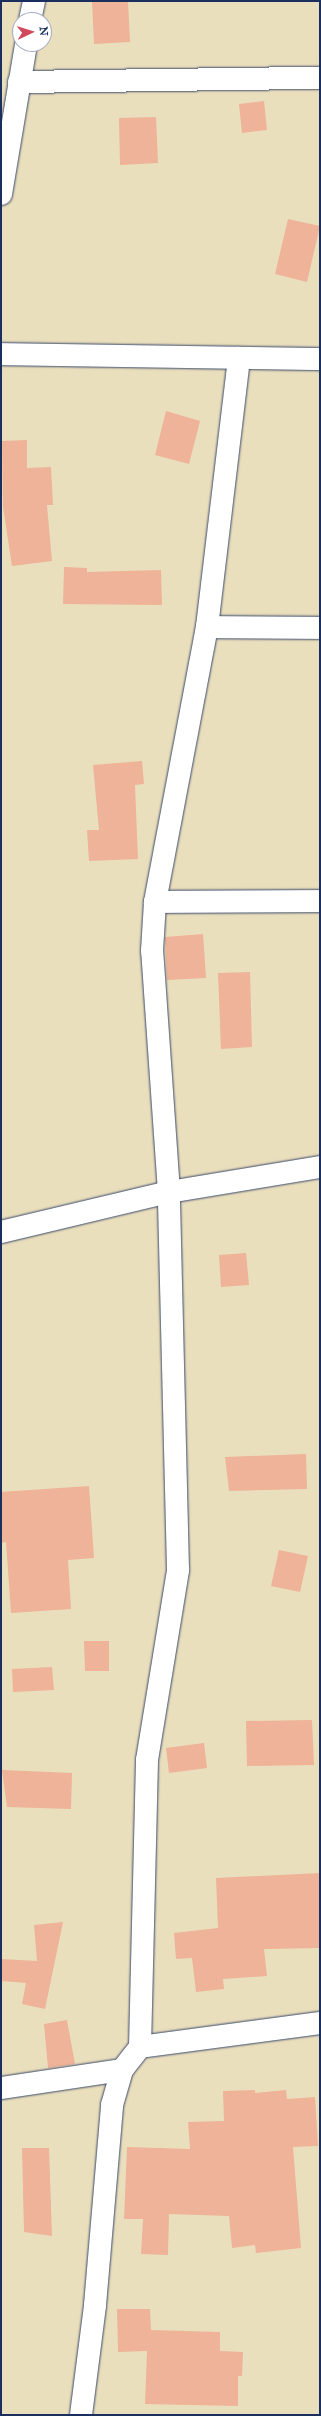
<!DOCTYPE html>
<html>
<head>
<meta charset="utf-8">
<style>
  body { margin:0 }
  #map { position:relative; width:321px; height:2416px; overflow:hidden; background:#eadfbc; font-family:"IM FELL Great Primer",serif }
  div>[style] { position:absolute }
  .building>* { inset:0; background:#eeb398 }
  .roads { filter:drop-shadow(0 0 1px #3a496c) drop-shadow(0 0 1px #3a496c) }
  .minor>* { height:22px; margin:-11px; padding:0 11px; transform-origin:11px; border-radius:11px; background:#fff }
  span { translate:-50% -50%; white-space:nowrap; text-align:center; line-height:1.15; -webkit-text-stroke:4px #fff; paint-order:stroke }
  .frame { position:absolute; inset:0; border:2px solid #1b2f5e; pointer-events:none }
  .north { position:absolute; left:12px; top:12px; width:40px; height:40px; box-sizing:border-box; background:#fff; border:1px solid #a4acbf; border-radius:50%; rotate:86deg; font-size:11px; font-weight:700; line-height:16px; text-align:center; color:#1b2f5e }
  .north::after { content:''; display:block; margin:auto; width:14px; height:18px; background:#d1495b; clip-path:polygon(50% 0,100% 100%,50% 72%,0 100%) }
</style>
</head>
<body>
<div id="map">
  <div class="building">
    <div style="clip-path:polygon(92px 1px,128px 1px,130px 42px,94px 44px)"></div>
    <div style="clip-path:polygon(264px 101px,267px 130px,242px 133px,239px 104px)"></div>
    <div style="clip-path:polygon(156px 117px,158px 163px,120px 165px,119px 118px)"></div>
    <div style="clip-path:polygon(288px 219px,320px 226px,307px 282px,275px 274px)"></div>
    <div style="clip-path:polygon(166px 411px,200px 421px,189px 464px,155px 455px)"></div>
    <div style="clip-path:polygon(27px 440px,27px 468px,51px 467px,53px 505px,47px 505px,52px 561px,12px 566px,3px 507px,2px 441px)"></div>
    <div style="clip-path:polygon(64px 567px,87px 568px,87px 572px,161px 570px,162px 605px,63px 604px)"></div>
    <div style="clip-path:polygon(142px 761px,144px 784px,135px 785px,138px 859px,89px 861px,87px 830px,99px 830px,93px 765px)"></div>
    <div style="clip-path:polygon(203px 934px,206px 978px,167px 980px,165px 937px)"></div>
    <div style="clip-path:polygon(250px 972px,252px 1047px,221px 1049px,218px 973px)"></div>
    <div style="clip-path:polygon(246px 1253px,249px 1285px,221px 1287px,219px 1255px)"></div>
    <div style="clip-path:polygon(306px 1454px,307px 1489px,229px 1491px,225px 1457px)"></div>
    <div style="clip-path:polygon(89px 1486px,94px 1558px,68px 1560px,71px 1609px,11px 1613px,6px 1542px,1px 1543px,1px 1492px)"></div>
    <div style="clip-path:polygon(279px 1550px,308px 1556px,300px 1592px,271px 1586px)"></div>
    <div style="clip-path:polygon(84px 1641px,109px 1641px,109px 1671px,85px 1671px)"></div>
    <div style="clip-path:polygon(52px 1667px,54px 1690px,13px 1692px,12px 1669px)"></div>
    <div style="clip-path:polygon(312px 1720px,314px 1765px,247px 1766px,246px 1721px)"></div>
    <div style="clip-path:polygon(204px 1743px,207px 1768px,169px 1773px,166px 1748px)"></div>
    <div style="clip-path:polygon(2px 1770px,72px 1773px,71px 1809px,7px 1807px)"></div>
    <div style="clip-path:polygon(320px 1873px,320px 1948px,264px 1949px,267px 1976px,223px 1979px,224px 1989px,196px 1992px,192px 1958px,176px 1959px,174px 1933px,218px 1928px,216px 1878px)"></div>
    <div style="clip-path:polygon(63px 1922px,45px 2009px,22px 2004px,26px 1983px,1px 1981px,1px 1959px,37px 1961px,34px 1925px)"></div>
    <div style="clip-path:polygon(67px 2020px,75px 2064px,48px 2068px,44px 2024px)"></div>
    <div style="clip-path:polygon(255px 2090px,255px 2093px,286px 2090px,287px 2099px,315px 2097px,318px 2146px,293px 2147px,301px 2248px,256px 2253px,255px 2245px,232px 2248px,229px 2216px,169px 2214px,168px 2255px,141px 2254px,143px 2219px,124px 2219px,127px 2147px,190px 2149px,188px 2122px,224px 2121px,223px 2091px)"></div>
    <div style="clip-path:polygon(22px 2148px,49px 2148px,52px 2236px,24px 2232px)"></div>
    <div style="clip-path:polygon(117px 2309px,150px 2309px,151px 2330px,220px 2332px,220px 2351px,243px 2352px,242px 2376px,238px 2376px,238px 2406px,145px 2404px,147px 2351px,118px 2352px)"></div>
  </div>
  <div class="roads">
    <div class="minor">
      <div style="left:30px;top:20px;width:19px;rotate:-78deg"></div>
      <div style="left:19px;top:82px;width:301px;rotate:-0.8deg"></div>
      <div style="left:1px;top:194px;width:152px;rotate:-80.5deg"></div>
      <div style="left:1px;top:354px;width:319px;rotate:0.9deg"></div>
      <div style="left:207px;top:627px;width:113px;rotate:0.5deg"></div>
      <div style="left:155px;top:902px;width:165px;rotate:-0.3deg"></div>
      <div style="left:1px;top:1232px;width:173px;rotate:-13.4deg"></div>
      <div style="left:169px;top:1192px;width:153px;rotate:-9.4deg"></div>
      <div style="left:140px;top:2047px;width:182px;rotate:-7.6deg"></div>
      <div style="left:1px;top:2088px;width:122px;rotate:-8.5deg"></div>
      <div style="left:81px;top:2415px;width:111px;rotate:-82.7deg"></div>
      <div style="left:95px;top:2305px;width:201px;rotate:-85.1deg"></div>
      <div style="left:112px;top:2105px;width:36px;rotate:-74deg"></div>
      <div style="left:122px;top:2070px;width:29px;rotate:-52deg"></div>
      <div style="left:140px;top:2047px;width:287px;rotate:-88.6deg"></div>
      <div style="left:147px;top:1760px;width:193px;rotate:-80.7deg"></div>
      <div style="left:178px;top:1570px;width:378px;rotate:-91.4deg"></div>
      <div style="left:169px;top:1192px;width:242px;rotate:-94deg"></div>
      <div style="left:152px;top:951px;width:49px;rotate:-86.5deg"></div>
      <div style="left:155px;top:902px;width:280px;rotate:-79.3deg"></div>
      <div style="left:207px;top:627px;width:271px;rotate:-83.2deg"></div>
    </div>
  </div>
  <div class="frame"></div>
  <div class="north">N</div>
</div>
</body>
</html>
